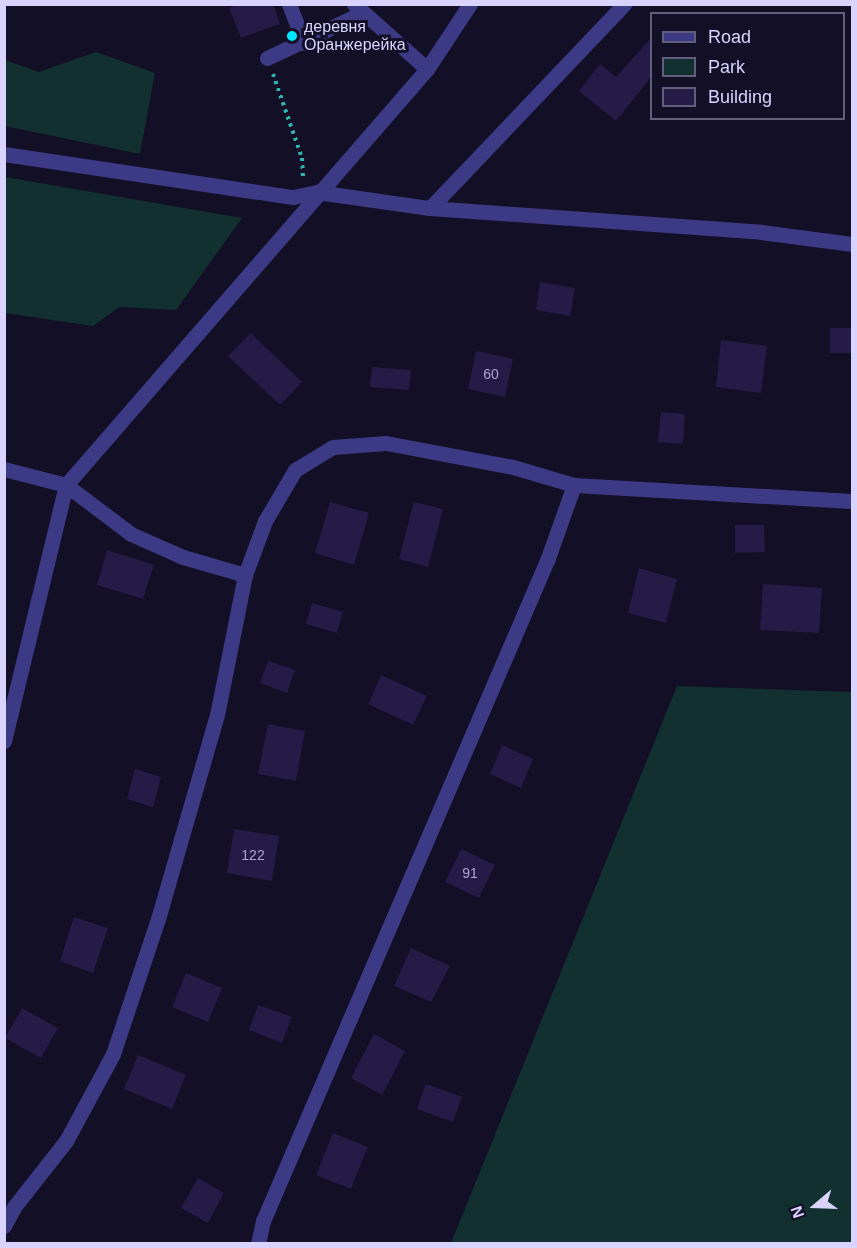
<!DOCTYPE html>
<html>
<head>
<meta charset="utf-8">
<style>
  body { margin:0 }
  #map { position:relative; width:857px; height:1248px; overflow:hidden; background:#130f26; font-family:Helvetica,sans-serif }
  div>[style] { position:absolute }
  .green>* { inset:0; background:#12302f }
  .building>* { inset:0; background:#241b47 }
  .path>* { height:4px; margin-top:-2px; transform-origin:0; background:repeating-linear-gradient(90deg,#2fb8b0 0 3px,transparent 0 7.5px) }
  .minor>* { height:15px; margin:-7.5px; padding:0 7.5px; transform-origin:7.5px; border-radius:7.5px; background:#3d3a85 }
  .dots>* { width:16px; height:16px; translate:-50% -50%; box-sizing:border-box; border:3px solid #130f26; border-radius:50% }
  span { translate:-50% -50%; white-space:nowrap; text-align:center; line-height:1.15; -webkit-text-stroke:6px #130f26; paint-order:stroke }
  .number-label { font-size:14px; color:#aca6d1 }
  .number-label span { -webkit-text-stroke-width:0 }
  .poi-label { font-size:16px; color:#d9d4ff }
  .left { translate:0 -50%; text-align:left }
  .frame { position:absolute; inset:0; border:6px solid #d9d4ff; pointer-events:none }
  .legend { position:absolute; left:650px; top:12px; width:195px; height:108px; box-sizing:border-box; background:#130f26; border:2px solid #625e7d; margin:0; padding:8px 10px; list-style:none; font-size:18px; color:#d9d4ff }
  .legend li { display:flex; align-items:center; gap:12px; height:30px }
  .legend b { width:30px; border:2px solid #625e7d }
  .north { position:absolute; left:785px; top:1176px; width:60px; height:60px; -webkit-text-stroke:4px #130f26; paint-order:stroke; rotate:251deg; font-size:16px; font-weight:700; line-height:24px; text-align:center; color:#d9d4ff }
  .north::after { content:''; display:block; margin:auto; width:21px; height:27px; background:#d9d4ff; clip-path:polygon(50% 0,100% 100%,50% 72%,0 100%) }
</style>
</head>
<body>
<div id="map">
  <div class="green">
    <div style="clip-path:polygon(96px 52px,155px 73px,140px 154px,5px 126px,5px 60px,39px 72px)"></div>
    <div style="clip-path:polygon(5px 177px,242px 218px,176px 310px,119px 307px,93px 326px,5px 313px)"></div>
    <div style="clip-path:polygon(677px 686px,852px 692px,852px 1243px,451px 1243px)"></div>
  </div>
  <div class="building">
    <div style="clip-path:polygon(239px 4px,273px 4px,280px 24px,241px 38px,229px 8px)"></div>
    <div style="clip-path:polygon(651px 38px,651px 77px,616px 121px,579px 91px,600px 64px,616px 77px)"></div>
    <div style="clip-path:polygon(540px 282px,575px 288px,570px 316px,536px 310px)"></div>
    <div style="clip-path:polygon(830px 328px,852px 328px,852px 353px,830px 353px)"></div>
    <div style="clip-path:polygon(251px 333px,302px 382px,280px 405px,228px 356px)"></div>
    <div style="clip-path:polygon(721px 340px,767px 346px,761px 393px,716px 387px)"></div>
    <div style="clip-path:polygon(476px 351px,513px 359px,505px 397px,468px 389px)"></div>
    <div style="clip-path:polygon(372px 367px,411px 370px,409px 390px,370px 387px)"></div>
    <div style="clip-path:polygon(661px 412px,685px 414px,683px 444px,658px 442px)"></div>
    <div style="clip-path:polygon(330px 502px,369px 513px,354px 565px,315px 553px)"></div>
    <div style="clip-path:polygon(414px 502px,443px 509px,428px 567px,399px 559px)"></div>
    <div style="clip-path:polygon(735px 525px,764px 525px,765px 552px,735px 553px)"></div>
    <div style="clip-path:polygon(107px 550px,154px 565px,143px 599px,97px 585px)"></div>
    <div style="clip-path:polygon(639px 568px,677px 579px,666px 623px,628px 613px)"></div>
    <div style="clip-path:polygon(763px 584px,822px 588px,819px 633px,760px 630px)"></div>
    <div style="clip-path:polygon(312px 603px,343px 612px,337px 633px,306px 624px)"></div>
    <div style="clip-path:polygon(268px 661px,295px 670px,287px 693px,260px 683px)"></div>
    <div style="clip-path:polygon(381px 675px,427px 696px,413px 725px,368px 704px)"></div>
    <div style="clip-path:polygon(268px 724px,305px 731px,296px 781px,258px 774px)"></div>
    <div style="clip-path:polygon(502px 745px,533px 759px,521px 788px,490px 774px)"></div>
    <div style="clip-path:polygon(135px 769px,161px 777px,153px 807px,127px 799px)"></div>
    <div style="clip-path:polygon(234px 829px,279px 836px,272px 881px,227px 873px)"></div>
    <div style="clip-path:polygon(461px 849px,495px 865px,479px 898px,445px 882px)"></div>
    <div style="clip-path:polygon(74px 917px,108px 928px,93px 973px,60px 961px)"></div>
    <div style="clip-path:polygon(411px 948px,450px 966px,431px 1002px,394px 986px)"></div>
    <div style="clip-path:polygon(186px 973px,222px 988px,208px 1022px,172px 1007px)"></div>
    <div style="clip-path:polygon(258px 1005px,292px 1017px,282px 1043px,249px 1030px)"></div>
    <div style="clip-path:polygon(22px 1008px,58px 1028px,41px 1058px,5px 1038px)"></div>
    <div style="clip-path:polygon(374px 1034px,405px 1051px,382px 1095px,351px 1078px)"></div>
    <div style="clip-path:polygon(138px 1055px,186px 1075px,172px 1109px,124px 1089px)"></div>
    <div style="clip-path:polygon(426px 1084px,462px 1097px,453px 1122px,417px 1109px)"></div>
    <div style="clip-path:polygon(333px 1133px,368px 1147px,351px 1189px,316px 1175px)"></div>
    <div style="clip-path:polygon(198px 1178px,224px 1193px,208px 1223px,181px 1208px)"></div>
  </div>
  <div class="path">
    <div style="left:273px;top:74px;width:89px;rotate:71deg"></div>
    <div style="left:302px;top:158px;width:20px;rotate:87deg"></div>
  </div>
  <div class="minor">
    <div style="left:289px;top:4px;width:42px;rotate:69deg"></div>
    <div style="left:354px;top:4px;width:98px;rotate:41.7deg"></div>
    <div style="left:267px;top:58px;width:105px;rotate:-25.3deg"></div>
    <div style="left:4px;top:154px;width:292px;rotate:8.5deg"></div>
    <div style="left:293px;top:197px;width:25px;rotate:-12deg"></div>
    <div style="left:317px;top:192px;width:114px;rotate:8.1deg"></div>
    <div style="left:430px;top:208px;width:332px;rotate:4.1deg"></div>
    <div style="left:761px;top:232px;width:92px;rotate:7.5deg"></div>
    <div style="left:430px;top:208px;width:282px;rotate:-46.4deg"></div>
    <div style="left:4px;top:469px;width:64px;rotate:14.5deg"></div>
    <div style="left:66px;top:485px;width:81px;rotate:37deg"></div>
    <div style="left:131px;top:534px;width:57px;rotate:23.9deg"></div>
    <div style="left:183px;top:557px;width:65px;rotate:16.2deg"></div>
    <div style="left:4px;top:741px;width:263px;rotate:-76.4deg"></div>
    <div style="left:66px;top:485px;width:551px;rotate:-49.05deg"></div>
    <div style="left:427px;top:69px;width:78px;rotate:-56.5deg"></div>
    <div style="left:4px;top:1226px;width:21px;rotate:-62deg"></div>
    <div style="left:14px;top:1207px;width:84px;rotate:-51.8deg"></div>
    <div style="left:66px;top:1141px;width:99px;rotate:-61.6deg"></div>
    <div style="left:113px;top:1054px;width:142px;rotate:-71.6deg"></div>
    <div style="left:158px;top:919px;width:212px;rotate:-73.9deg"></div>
    <div style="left:217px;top:715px;width:143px;rotate:-78.7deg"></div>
    <div style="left:245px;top:575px;width:58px;rotate:-69.7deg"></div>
    <div style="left:265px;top:521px;width:59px;rotate:-59.5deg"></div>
    <div style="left:295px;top:470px;width:44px;rotate:-31.2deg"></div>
    <div style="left:333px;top:447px;width:53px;rotate:-4.3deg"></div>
    <div style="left:386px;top:443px;width:129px;rotate:10.7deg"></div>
    <div style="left:513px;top:467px;width:64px;rotate:16.4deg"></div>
    <div style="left:574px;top:485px;width:278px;rotate:3.3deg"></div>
    <div style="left:258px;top:1244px;width:24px;rotate:-78deg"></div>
    <div style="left:263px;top:1221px;width:722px;rotate:-66.74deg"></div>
    <div style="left:548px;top:558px;width:77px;rotate:-70.4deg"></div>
  </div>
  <div class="dots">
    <div style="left:292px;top:36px;background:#00e5ff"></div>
  </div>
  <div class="number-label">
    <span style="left:491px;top:374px">60</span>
    <span style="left:253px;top:855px">122</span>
    <span style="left:470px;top:873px">91</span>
  </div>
  <div class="poi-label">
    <span class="left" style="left:304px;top:36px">деревня<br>Оранжерейка</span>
  </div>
  <div class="frame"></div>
  <ul class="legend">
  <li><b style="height:8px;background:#3d3a85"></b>Road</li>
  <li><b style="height:16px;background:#12302f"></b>Park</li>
  <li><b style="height:16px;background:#241b47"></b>Building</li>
  </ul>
  <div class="north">N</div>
</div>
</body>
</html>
